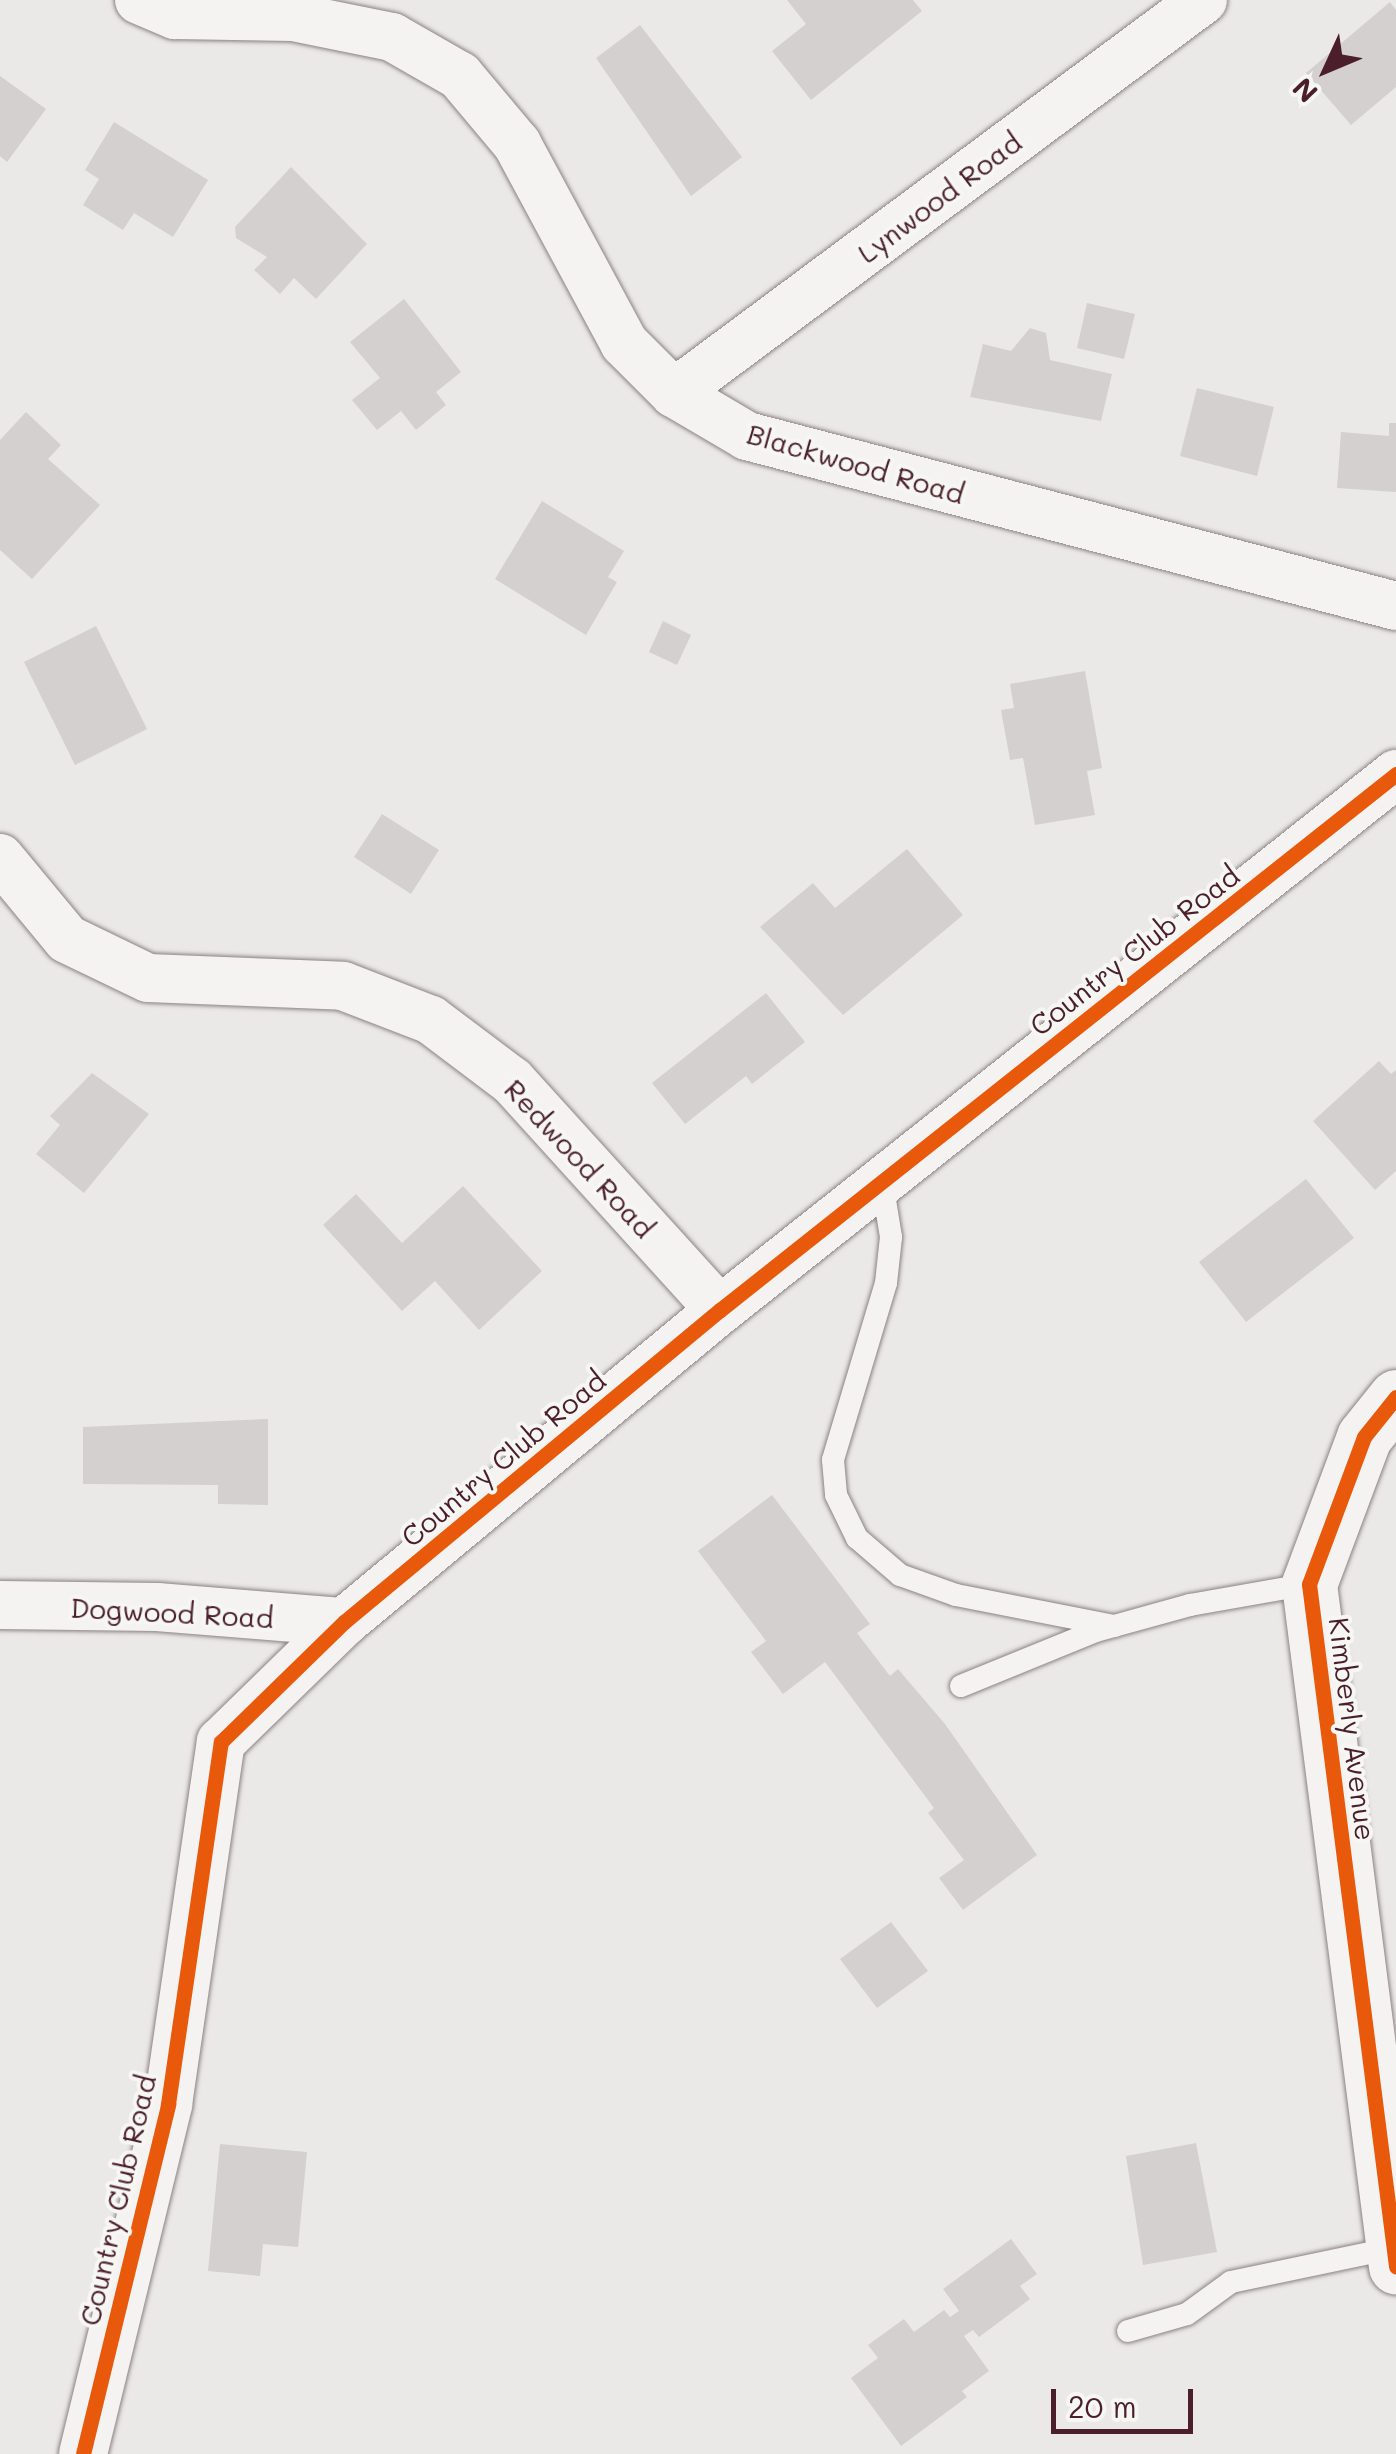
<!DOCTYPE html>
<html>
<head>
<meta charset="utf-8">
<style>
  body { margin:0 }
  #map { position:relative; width:1396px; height:2454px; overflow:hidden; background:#ebe9e7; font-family:Mali,sans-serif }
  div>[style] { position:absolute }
  .building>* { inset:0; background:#d3d0cf }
  .roads { filter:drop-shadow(0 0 2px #8b8283) drop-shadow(0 0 2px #8b8283) }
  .service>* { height:22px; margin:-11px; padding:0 11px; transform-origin:11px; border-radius:11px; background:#f4f3f1 }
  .minor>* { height:48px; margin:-24px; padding:0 24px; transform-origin:24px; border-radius:24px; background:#f4f3f1 }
  .tertiary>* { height:55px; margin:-27.5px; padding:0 27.5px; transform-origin:27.5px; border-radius:27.5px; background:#f4f3f1 }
  .cycleway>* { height:15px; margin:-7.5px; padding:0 7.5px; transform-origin:7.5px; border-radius:7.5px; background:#e8590c }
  span { translate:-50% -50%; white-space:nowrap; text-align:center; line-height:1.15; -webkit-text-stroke:8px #f6f6f2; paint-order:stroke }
  .street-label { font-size:28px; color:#4a1f2b }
  .north { position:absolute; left:1276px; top:20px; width:100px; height:100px; -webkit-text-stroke:8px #f6f6f2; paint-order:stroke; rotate:226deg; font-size:28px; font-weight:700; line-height:40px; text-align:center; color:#4a1f2b }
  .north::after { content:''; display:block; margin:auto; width:35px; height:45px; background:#4a1f2b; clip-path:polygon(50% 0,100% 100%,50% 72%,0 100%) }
  .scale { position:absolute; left:1051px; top:2389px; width:142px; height:45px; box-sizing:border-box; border:5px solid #4a1f2b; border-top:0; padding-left:12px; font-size:30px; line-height:35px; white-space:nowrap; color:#4a1f2b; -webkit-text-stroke:8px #f6f6f2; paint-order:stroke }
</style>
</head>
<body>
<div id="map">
  <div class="building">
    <div style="clip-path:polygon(787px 0,913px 0,922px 11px,811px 100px,772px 51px,806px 24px)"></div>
    <div style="clip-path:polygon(1390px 2px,1396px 10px,1396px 87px,1351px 125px,1306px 73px)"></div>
    <div style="clip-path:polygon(640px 25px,742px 157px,691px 196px,596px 58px)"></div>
    <div style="clip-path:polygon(0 76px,46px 109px,7px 162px,0 156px)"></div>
    <div style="clip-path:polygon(114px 122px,208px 180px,173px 237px,134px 213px,123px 230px,83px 205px,99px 179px,85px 170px)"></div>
    <div style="clip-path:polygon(291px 167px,367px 244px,316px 299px,294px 278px,280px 294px,254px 270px,267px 257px,236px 238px,235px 227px)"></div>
    <div style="clip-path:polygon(404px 299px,461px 372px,436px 392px,446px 405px,416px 430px,401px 411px,377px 430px,352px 400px,380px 378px,350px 342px)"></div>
    <div style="clip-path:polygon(1087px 303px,1135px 314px,1124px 359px,1077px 348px)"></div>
    <div style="clip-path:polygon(1030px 328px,1046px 333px,1050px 360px,1112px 374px,1101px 421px,970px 397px,983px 344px,1011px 351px)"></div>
    <div style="clip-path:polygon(1197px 388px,1274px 407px,1257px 476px,1180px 456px)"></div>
    <div style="clip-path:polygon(26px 412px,61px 445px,48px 459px,100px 505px,32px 579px,0 550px,0 440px)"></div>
    <div style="clip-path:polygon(1389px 423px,1396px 423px,1396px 492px,1337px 488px,1341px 432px,1389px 436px)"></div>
    <div style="clip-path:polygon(542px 501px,624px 551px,608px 577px,617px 582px,586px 635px,495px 579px)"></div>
    <div style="clip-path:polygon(663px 621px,691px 635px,677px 665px,649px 652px)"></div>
    <div style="clip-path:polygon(96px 626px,147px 729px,75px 765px,24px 662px)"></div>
    <div style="clip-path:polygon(1085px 671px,1102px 768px,1087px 771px,1095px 815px,1035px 825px,1023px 758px,1010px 760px,1001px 710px,1014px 708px,1010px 684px)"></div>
    <div style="clip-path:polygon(382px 814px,439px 850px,411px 894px,354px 857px)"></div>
    <div style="clip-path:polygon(907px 849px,963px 915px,843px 1015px,760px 927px,813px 883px,835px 908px)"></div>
    <div style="clip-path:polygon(766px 993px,805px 1042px,752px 1084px,746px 1076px,685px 1124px,652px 1083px)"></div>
    <div style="clip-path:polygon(1379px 1061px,1391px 1074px,1396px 1070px,1396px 1171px,1375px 1190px,1313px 1121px)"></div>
    <div style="clip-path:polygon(92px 1073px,149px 1114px,84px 1193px,36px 1154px,60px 1125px,50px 1116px)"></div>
    <div style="clip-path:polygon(1306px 1179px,1354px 1238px,1246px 1322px,1199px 1262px)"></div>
    <div style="clip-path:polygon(463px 1186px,542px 1271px,479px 1330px,435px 1281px,402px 1311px,323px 1225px,356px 1194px,402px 1243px)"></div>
    <div style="clip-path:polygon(268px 1419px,268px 1505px,218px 1504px,218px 1485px,83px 1484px,83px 1427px)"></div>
    <div style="clip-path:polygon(772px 1495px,870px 1624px,857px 1633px,890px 1676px,898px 1669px,945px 1724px,1037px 1855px,963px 1910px,939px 1878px,964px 1860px,928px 1813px,934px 1808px,825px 1662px,783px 1694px,751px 1652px,766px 1641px,698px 1551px)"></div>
    <div style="clip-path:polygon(891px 1922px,928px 1971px,877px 2008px,840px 1959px)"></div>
    <div style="clip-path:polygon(1196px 2143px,1217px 2252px,1143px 2265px,1126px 2156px)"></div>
    <div style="clip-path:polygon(220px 2144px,307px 2152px,298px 2247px,263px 2244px,260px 2276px,208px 2271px)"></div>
    <div style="clip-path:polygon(1011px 2239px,1037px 2274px,1020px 2286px,1030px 2299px,979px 2337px,973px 2330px,964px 2336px,989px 2371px,962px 2391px,967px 2397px,901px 2446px,851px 2378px,878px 2358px,868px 2345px,904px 2319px,914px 2332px,944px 2310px,950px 2317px,959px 2311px,943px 2289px)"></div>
  </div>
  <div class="roads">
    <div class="service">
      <div style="left:882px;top:1182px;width:56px;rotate:80.7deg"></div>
      <div style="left:891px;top:1237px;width:46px;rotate:96.2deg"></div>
      <div style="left:886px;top:1283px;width:185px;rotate:106.7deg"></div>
      <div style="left:833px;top:1460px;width:35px;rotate:85deg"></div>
      <div style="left:836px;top:1495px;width:48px;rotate:64deg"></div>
      <div style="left:857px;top:1538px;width:57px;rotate:40.7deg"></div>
      <div style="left:900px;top:1575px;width:59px;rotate:19.7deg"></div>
      <div style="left:956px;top:1595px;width:161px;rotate:11.1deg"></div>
      <div style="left:961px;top:1686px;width:146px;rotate:-22.2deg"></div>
      <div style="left:1096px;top:1631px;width:98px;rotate:-15.5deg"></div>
      <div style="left:1190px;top:1605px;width:121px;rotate:-10deg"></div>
      <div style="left:1128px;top:2331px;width:61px;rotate:-16.1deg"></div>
      <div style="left:1187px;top:2314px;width:54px;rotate:-36deg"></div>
      <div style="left:1231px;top:2282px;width:167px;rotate:-11.8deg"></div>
    </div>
    <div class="minor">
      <div style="left:139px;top:0;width:39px;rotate:23deg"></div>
      <div style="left:175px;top:15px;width:118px;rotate:1deg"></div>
      <div style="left:293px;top:17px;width:101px;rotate:11.4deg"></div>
      <div style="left:392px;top:37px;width:78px;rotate:29.8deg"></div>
      <div style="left:460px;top:76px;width:89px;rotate:50deg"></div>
      <div style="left:517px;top:144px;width:226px;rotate:61.7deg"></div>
      <div style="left:624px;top:343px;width:71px;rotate:45deg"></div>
      <div style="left:674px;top:393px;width:85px;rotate:30.5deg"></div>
      <div style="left:747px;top:436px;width:671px;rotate:14.68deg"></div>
      <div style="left:674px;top:393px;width:659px;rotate:-36.61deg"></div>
      <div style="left:0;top:858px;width:105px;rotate:50.4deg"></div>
      <div style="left:67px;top:939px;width:90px;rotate:25.7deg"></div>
      <div style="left:148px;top:978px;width:195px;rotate:2.3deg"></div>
      <div style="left:343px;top:986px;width:94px;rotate:21.1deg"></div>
      <div style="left:431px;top:1020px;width:101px;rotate:37deg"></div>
      <div style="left:512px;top:1081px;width:309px;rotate:47.8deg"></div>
      <div style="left:0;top:1605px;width:157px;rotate:0.7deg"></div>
      <div style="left:157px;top:1607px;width:188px;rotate:4.6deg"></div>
      <div style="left:83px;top:2454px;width:360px;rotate:-76.3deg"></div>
      <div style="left:168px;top:2104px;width:366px;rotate:-81.7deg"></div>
      <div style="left:221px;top:1742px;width:172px;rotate:-44.3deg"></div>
      <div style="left:344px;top:1622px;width:489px;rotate:-39.7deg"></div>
      <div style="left:720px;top:1310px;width:863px;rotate:-38.41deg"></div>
    </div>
    <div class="tertiary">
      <div style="left:1396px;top:1397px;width:51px;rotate:128.7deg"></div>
      <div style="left:1364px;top:1437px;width:157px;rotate:110.5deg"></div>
      <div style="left:1309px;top:1584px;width:688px;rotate:82.73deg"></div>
    </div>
  </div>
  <div class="cycleway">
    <div style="left:1396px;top:1397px;width:51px;rotate:128.7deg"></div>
    <div style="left:1364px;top:1437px;width:157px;rotate:110.5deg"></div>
    <div style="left:1309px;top:1584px;width:688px;rotate:82.73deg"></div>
    <div style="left:83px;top:2454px;width:360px;rotate:-76.3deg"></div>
    <div style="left:168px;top:2104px;width:366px;rotate:-81.7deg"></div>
    <div style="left:221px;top:1742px;width:172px;rotate:-44.3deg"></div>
    <div style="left:344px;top:1622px;width:489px;rotate:-39.7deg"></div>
    <div style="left:720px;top:1310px;width:863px;rotate:-38.41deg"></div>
  </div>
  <div class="street-label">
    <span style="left:939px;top:197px;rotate:-37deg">Lynwood Road</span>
    <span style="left:856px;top:463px;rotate:16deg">Blackwood Road</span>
    <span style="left:1134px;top:950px;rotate:-38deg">Country Club Road</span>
    <span style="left:580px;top:1158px;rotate:47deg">Redwood Road</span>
    <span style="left:503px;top:1458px;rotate:-40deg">Country Club Road</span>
    <span style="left:172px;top:1612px;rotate:3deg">Dogwood Road</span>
    <span style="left:1353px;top:1729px;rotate:83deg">Kimberly Avenue</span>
    <span style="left:117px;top:2200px;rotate:-77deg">Country Club Road</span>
  </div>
  <div class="north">N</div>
  <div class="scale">20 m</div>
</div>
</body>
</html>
